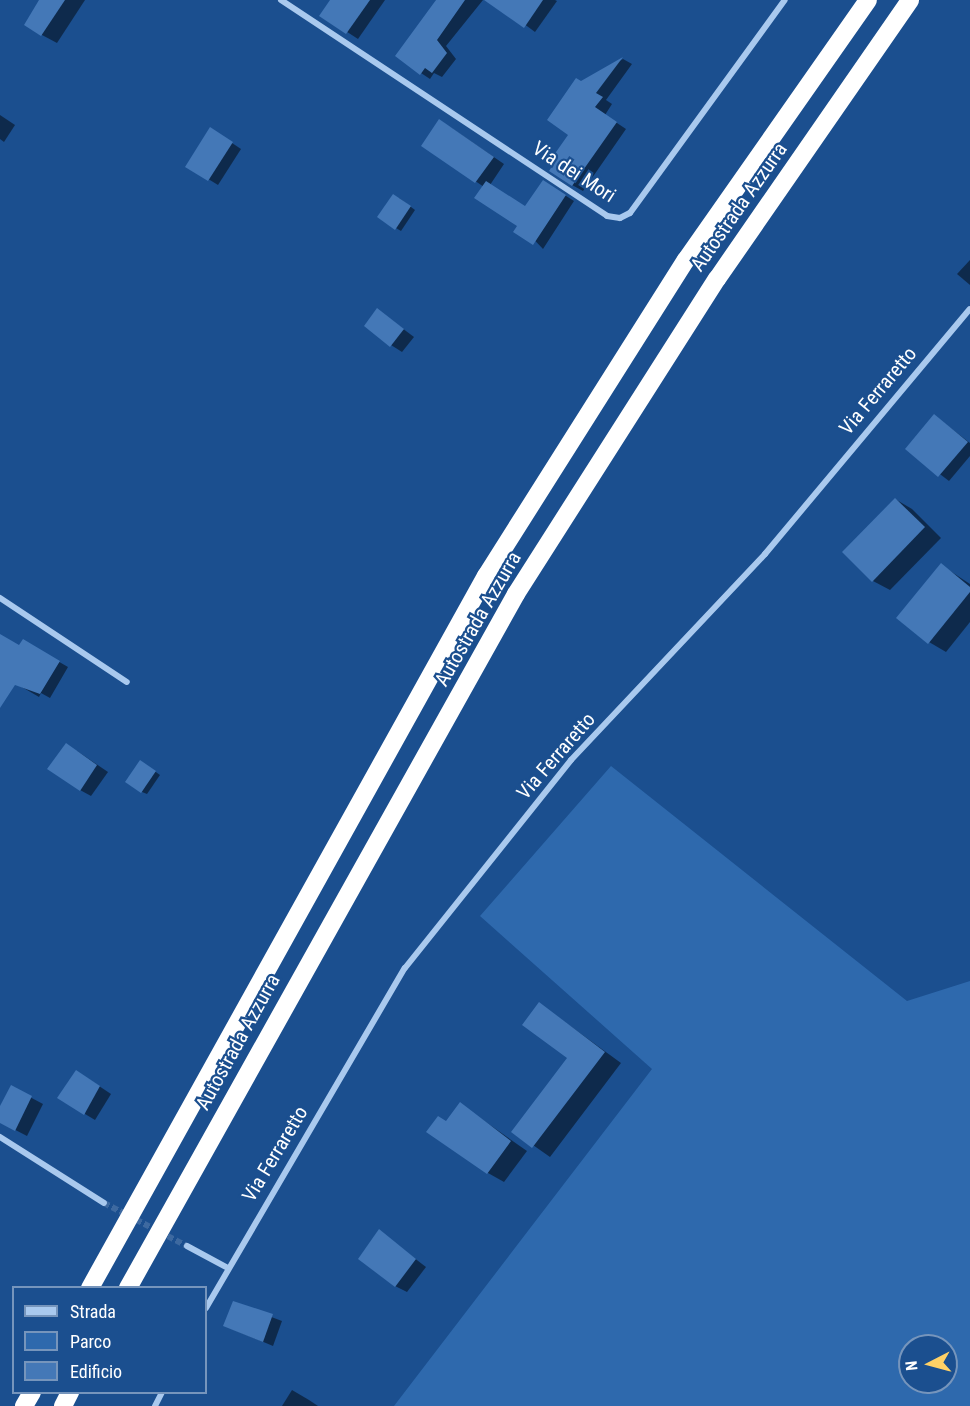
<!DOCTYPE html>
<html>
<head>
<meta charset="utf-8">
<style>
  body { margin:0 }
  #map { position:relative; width:970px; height:1406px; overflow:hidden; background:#1b4f8f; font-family:"Roboto Condensed",sans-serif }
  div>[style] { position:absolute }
  .green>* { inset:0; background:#2e69ad }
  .shadow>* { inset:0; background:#0007 }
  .building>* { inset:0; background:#4478b7 }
  .minor-tunnel>* { height:6px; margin-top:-3px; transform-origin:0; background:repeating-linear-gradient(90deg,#3d69a0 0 6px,transparent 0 9px) }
  .minor>* { height:6px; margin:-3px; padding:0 3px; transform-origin:3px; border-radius:3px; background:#a9c9ee }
  .motorway>* { height:18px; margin:-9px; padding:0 9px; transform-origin:9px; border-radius:9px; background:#fff }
  span { translate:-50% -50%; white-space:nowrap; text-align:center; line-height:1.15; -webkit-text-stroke:4.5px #1b4f8f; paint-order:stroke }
  .street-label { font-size:20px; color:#fff }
  .legend { position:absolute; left:12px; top:1286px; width:195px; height:108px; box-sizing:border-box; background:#1b4f8f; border:2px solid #7695bc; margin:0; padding:8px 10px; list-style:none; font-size:18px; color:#fff }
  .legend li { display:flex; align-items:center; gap:12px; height:30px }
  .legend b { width:30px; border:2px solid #7695bc }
  .north { position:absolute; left:898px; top:1334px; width:60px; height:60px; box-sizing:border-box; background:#1b4f8f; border:2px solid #7695bc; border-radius:50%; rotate:264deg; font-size:16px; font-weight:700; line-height:24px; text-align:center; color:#fff }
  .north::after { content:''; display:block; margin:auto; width:21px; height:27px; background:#ffd166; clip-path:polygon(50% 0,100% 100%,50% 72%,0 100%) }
</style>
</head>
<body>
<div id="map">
  <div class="green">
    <div style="clip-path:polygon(evenodd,611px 766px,907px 1001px,970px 981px,970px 1406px,394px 1406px,652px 1069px,480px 916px,611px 766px,910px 1346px,946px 1346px,946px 1382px,910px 1382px,910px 1346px)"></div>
  </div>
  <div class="shadow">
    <div style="clip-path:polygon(41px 0,85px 0,57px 43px,42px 35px)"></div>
    <div style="clip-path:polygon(332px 0,385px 0,358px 39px,321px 15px)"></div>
    <div style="clip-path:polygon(436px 0,483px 0,446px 46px,456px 59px,442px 77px,434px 73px,430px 79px,421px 73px)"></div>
    <div style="clip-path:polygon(492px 0,555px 0,557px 1px,535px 32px)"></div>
    <div style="clip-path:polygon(623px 59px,632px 64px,606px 100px,612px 104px,605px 115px,626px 129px,583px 191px,572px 185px,570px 134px,581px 83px)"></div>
    <div style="clip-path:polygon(0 115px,15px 125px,4px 142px,0 139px)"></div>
    <div style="clip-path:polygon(450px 127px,504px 164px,490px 185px,526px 208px,552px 187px,574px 201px,543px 249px,484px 187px,423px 145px)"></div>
    <div style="clip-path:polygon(220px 135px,241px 149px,218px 185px,187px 166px)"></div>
    <div style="clip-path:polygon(399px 198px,415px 210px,401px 231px,396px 228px)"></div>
    <div style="clip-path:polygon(970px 260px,970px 285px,957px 274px)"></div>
    <div style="clip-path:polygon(378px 310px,414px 337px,402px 352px,391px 345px)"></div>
    <div style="clip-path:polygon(935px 416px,970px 443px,970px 456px,949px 481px,907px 449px)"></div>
    <div style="clip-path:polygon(895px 499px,912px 509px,941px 538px,890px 590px,873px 581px)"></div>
    <div style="clip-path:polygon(941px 565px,970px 584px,970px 622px,946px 652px,929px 642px)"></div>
    <div style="clip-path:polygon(0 635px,20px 647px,23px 641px,68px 667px,50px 698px,41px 693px,39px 697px,3px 676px)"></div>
    <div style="clip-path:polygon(77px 751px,108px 772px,91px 796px,80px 790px)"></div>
    <div style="clip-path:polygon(146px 765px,160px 775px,147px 794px,142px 792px)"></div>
    <div style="clip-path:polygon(540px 1004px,621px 1063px,550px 1157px,513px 1131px,569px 1058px)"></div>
    <div style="clip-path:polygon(87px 1078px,111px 1094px,95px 1120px,85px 1114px)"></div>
    <div style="clip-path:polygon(11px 1087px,43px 1104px,27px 1136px,0 1122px,0 1109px)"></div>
    <div style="clip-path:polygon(460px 1104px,527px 1151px,504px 1182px,488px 1173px,447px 1122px)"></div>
    <div style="clip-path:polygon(379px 1231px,426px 1267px,407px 1292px,395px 1286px)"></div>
    <div style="clip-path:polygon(234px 1303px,282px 1321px,273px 1346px,225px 1326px)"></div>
    <div style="clip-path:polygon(292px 1390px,309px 1400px,318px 1406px,282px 1406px)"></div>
  </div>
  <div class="building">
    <div style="clip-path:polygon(39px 0,65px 0,41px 36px,24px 25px)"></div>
    <div style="clip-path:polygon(330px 0,370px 0,346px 34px,319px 16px)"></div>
    <div style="clip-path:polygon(436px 0,465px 0,437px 40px,447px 53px,432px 73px,425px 68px,420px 75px,395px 56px)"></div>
    <div style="clip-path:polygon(484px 0,543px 0,524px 28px)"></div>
    <div style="clip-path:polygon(623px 57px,596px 93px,603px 97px,595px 107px,617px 122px,572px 186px,549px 171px,553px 165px,549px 162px,568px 135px,547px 120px,576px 78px,581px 81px)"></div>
    <div style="clip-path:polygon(439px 119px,494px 157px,475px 183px,421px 146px)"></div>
    <div style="clip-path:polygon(210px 127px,233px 142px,208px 181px,185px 167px)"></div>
    <div style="clip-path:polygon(543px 180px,566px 195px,533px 245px,513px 232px,517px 226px,474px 198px,486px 181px,525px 206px)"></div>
    <div style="clip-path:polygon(393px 194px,411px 206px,395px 230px,377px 217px)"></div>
    <div style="clip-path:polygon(377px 308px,404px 329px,390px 347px,364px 326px)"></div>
    <div style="clip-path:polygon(934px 414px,968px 442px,938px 477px,905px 449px)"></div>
    <div style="clip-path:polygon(895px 498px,925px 527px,872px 582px,842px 552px)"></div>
    <div style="clip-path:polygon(941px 563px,970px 587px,970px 592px,928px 644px,896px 618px)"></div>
    <div style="clip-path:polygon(0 634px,19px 645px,23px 639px,60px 661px,40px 694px,15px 685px,0 708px)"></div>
    <div style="clip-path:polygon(66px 743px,97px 765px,80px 791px,47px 769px)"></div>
    <div style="clip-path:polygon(140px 760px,156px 771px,141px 793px,125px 782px)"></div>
    <div style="clip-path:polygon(539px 1002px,605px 1052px,532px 1148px,511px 1132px,567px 1058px,522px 1025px)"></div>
    <div style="clip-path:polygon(76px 1070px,100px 1086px,84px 1115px,57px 1098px)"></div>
    <div style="clip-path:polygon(11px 1085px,32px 1096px,15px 1131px,0 1123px,0 1106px)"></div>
    <div style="clip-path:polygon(460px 1102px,511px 1141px,487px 1174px,426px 1132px,438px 1116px,446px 1121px)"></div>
    <div style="clip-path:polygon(379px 1229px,416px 1259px,395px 1287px,358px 1259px)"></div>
    <div style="clip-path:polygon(233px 1301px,273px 1314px,263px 1342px,223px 1326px)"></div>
  </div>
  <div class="minor-tunnel">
    <div style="left:104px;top:1203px;width:93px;rotate:27.4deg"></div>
  </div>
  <div class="minor">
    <div style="left:281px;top:0;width:391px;rotate:33.5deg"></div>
    <div style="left:607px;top:216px;width:13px;rotate:9deg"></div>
    <div style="left:620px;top:218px;width:11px;rotate:-27deg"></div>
    <div style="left:630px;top:213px;width:263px;rotate:-54deg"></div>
    <div style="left:0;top:598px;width:152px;rotate:33.5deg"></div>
    <div style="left:0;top:1137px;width:123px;rotate:32.4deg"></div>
    <div style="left:187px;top:1246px;width:44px;rotate:28.3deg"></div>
    <div style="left:206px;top:1308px;width:394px;rotate:-59.7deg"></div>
    <div style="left:405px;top:968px;width:266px;rotate:-51.4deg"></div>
    <div style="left:571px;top:760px;width:283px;rotate:-46.7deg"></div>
    <div style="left:765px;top:554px;width:319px;rotate:-50.1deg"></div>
    <div style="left:155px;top:1406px;width:16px;rotate:-63deg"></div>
  </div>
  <div class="motorway">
    <div style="left:90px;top:1288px;width:815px;rotate:-60.92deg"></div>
    <div style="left:486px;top:576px;width:374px;rotate:-57.7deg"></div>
    <div style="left:686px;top:260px;width:317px;rotate:-55deg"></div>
    <div style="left:128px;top:1288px;width:795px;rotate:-60.79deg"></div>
    <div style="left:516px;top:594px;width:374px;rotate:-57.5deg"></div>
    <div style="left:717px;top:279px;width:339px;rotate:-55.3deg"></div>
    <div style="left:24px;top:1406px;width:16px;rotate:-60deg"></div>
    <div style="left:63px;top:1406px;width:16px;rotate:-63deg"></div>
  </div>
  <div class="street-label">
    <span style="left:574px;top:172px;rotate:33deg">Via dei Mori</span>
    <span style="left:739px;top:207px;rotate:-55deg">Autostrada Azzurra</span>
    <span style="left:878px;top:391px;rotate:-50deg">Via Ferraretto</span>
    <span style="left:478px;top:619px;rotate:-60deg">Autostrada Azzurra</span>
    <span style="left:556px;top:756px;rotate:-49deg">Via Ferraretto</span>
    <span style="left:238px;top:1042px;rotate:-61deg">Autostrada Azzurra</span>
    <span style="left:275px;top:1154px;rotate:-59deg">Via Ferraretto</span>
  </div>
  <ul class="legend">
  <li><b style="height:8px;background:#a9c9ee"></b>Strada</li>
  <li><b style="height:16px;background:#2e69ad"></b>Parco</li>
  <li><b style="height:16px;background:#4478b7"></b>Edificio</li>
  </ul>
  <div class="north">N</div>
</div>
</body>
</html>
